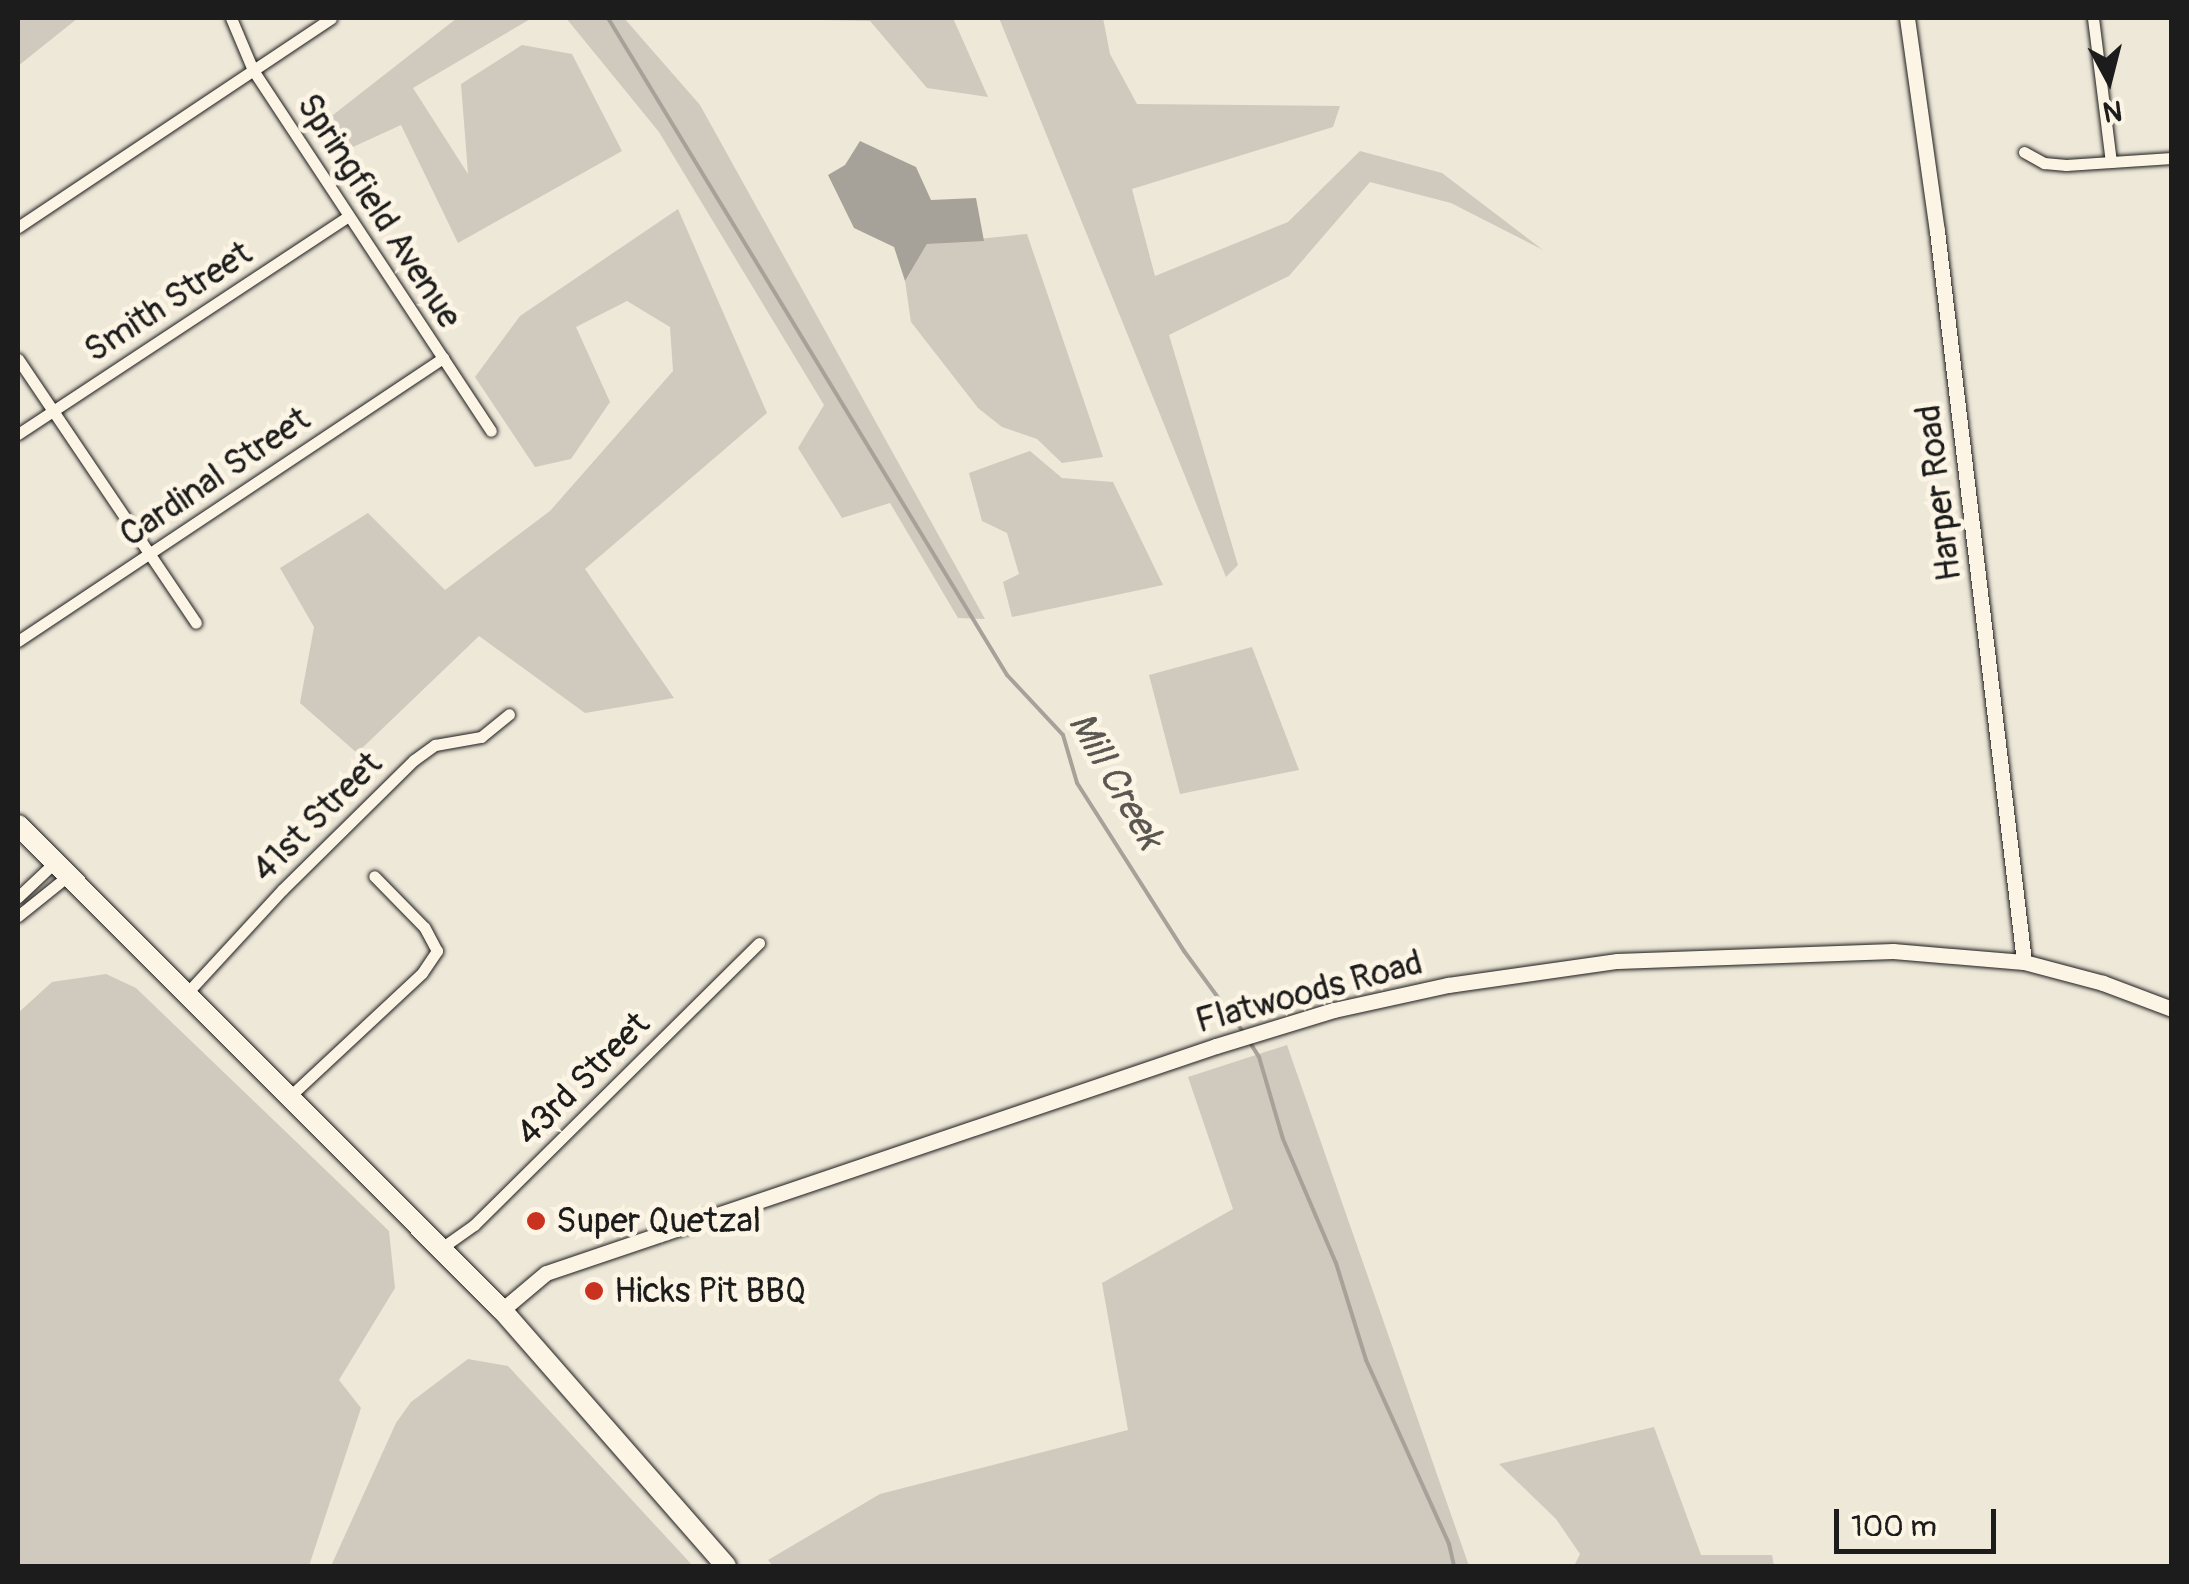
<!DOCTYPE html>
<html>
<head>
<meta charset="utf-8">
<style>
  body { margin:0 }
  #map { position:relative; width:2189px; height:1584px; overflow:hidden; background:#eee8d9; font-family:Pangolin,sans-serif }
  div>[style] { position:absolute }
  .green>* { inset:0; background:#cfcabd }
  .water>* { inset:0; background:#a7a299 }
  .stream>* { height:4px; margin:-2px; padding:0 2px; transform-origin:2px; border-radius:2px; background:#a7a299 }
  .roads { filter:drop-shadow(0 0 2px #1c1c1c) drop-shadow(0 0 2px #1c1c1c) }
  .minor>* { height:11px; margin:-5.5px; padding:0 5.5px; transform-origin:5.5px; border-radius:5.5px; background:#fcf5e5 }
  .tertiary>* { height:15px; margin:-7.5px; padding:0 7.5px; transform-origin:7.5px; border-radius:7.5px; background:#fcf5e5 }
  .trunk>* { height:20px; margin:-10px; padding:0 10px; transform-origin:10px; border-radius:10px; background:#fcf5e5 }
  .dots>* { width:28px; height:28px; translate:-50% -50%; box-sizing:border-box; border:5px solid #fcf5e5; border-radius:50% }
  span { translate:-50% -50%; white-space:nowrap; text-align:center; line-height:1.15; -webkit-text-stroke:10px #fcf5e5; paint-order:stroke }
  .street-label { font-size:35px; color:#1c1c1c }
  .poi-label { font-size:35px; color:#1c1c1c }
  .left { translate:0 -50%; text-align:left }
  .water-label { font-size:38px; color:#5b5854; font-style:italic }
  .frame { position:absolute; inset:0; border:20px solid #1c1c1c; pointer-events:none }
  .north { position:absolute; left:2059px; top:30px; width:100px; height:100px; -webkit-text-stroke:8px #fcf5e5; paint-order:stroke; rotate:173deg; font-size:28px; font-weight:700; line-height:40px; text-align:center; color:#1c1c1c }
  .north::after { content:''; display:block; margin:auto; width:35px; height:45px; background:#1c1c1c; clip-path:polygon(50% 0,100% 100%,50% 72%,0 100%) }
  .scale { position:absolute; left:1834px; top:1509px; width:162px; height:45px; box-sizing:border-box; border:5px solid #1c1c1c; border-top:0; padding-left:12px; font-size:30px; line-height:35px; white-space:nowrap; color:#1c1c1c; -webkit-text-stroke:8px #fcf5e5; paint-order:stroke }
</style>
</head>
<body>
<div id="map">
  <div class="green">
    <div style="clip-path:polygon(18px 18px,78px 18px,18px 66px)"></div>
    <div style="clip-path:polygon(457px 18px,532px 18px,413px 88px,468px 174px,461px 84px,522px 45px,572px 54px,622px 151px,458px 243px,401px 125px,342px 152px,324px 122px)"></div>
    <div style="clip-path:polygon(566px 18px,624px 18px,700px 105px,985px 619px,958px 618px,890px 503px,842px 518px,798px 448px,824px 405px,659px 132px)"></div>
    <div style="clip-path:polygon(723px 18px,953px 18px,988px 97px,927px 88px,870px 21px)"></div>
    <div style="clip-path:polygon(999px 18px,1103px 18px,1110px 54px,1137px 104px,1340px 106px,1333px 127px,1132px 189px,1155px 276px,1288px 222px,1360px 151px,1442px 173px,1543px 250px,1451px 203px,1370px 182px,1289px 276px,1169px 335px,1238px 565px,1226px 577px)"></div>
    <div style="clip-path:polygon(678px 209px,767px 413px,585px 569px,674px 698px,585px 713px,479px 636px,357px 753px,300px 703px,314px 627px,280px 568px,368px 513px,445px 590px,550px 511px,673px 371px,670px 327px,627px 301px,576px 327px,610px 402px,571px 459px,535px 467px,475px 377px,520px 316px)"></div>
    <div style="clip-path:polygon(1027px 234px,1103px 457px,1062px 463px,1037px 439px,1002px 427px,978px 408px,911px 322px,905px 281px,927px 244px)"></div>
    <div style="clip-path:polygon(1030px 451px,1062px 478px,1113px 482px,1163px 585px,1012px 617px,1003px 582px,1019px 574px,1007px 533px,982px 521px,969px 473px)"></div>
    <div style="clip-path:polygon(1252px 647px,1299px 770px,1180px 794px,1149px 675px)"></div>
    <div style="clip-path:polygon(106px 974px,136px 988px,389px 1231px,395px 1288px,339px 1380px,361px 1408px,309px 1566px,18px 1566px,18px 1013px,52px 982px)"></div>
    <div style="clip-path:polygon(1287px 1045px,1469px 1566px,773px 1566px,768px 1560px,880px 1494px,1128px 1430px,1102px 1283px,1233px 1209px,1188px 1077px)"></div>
    <div style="clip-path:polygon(468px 1359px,508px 1366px,693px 1566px,331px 1566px,396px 1423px,411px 1402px)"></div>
    <div style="clip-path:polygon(1654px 1427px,1701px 1555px,1772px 1555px,1774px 1566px,1574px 1566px,1580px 1554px,1556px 1519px,1499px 1464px)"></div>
  </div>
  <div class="water">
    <div style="clip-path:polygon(860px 141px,916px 167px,931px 200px,976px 198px,984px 241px,927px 244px,905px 281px,894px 247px,854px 228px,828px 175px,845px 165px)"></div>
  </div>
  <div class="stream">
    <div style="left:608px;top:18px;width:769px;rotate:58.73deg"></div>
    <div style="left:1007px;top:675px;width:82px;rotate:47deg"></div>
    <div style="left:1063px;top:735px;width:50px;rotate:73.7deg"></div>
    <div style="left:1077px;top:783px;width:199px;rotate:57.5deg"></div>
    <div style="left:1184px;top:951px;width:102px;rotate:53.8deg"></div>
    <div style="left:1249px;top:1041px;width:19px;rotate:58deg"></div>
    <div style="left:1259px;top:1057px;width:85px;rotate:73.7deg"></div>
    <div style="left:1283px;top:1139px;width:135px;rotate:66.9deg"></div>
    <div style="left:1336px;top:1263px;width:102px;rotate:72.8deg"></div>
    <div style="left:1366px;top:1360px;width:202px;rotate:65.7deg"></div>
    <div style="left:1449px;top:1544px;width:23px;rotate:77deg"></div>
  </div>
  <div class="roads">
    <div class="minor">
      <div style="left:231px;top:18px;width:56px;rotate:67.1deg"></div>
      <div style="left:253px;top:70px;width:432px;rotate:56.6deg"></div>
      <div style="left:2093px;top:18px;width:145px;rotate:82.9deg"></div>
      <div style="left:2024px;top:152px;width:23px;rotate:29deg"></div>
      <div style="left:2044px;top:163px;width:22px;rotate:5deg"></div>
      <div style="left:2066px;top:165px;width:106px;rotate:-3.8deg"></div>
      <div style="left:18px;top:227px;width:376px;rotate:-33.7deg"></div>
      <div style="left:18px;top:359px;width:318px;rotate:56deg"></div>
      <div style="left:18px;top:434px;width:396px;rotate:-33.4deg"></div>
      <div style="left:18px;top:641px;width:511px;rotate:-33.66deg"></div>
      <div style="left:18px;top:897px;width:51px;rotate:-43.4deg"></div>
      <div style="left:18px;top:916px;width:65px;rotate:-38.8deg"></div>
      <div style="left:187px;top:993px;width:140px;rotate:-47.3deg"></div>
      <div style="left:282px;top:890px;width:185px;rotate:-44.6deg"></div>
      <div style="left:414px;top:760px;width:26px;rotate:-36deg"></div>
      <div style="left:435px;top:745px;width:47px;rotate:-9.9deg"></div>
      <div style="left:481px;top:737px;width:36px;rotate:-39deg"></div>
      <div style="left:288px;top:1098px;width:183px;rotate:-43deg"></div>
      <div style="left:422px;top:973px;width:27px;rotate:-56deg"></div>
      <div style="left:437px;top:951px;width:27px;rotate:-118deg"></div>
      <div style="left:424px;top:927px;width:71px;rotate:-134.4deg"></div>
      <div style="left:440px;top:1249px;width:42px;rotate:-35.2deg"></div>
      <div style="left:474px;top:1225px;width:401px;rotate:-44.7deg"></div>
    </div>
    <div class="tertiary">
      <div style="left:1907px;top:18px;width:215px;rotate:82deg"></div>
      <div style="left:1937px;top:231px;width:736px;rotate:83.21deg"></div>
      <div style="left:502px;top:1310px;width:57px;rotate:-40.1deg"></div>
      <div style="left:546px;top:1273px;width:707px;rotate:-18.72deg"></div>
      <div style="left:1216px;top:1046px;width:123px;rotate:-17deg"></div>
      <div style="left:1334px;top:1010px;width:117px;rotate:-12.4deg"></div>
      <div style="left:1448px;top:985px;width:171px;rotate:-8.1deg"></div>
      <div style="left:1617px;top:961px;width:276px;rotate:-2.1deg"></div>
      <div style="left:1893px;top:951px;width:131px;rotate:4.8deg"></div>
      <div style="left:2024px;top:962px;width:82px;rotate:14.9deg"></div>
      <div style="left:2103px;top:983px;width:74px;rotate:20.6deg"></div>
    </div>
    <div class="trunk">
      <div style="left:18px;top:825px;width:685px;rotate:45.06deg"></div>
      <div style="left:502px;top:1310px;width:340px;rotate:48.8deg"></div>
    </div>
  </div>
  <div class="dots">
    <div style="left:536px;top:1221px;background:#c8321e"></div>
    <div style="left:594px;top:1291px;background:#c8321e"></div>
  </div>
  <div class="street-label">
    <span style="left:379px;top:211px;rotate:57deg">Springfield Avenue</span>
    <span style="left:168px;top:302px;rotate:-33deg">Smith Street</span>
    <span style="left:215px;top:477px;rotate:-34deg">Cardinal Street</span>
    <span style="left:1939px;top:493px;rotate:-97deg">Harper Road</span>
    <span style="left:317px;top:817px;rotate:-45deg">41st Street</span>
    <span style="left:1309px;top:992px;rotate:-15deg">Flatwoods Road</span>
    <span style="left:583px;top:1079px;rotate:-45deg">43rd Street</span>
  </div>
  <div class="poi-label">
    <span class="left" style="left:556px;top:1221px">Super Quetzal</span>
    <span class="left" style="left:614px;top:1291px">Hicks Pit BBQ</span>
  </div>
  <div class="water-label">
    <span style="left:1115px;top:781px;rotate:60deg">Mill Creek</span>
  </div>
  <div class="frame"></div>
  <div class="north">N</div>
  <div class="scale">100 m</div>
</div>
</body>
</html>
